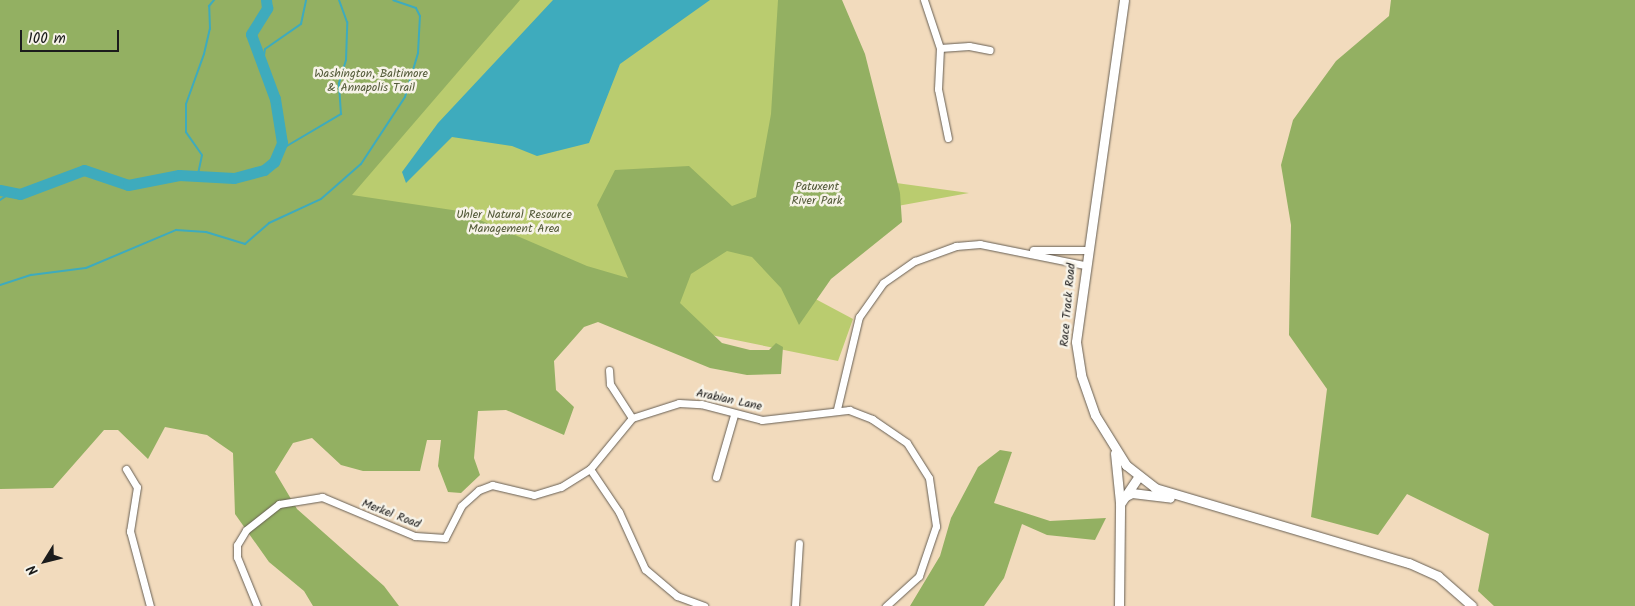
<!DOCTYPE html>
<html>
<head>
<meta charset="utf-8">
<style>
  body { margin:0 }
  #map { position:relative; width:1635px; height:606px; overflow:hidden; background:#f2dbbd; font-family:Kalam,sans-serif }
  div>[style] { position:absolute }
  .green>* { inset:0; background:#bacc6f }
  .forest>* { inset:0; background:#93b062 }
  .water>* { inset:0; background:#3eabbd }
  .stream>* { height:2px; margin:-1px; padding:0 1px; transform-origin:1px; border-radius:1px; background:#3eabbd }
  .river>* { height:11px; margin:-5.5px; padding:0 5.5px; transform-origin:5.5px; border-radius:5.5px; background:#3eabbd }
  .roads { filter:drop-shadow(0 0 1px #675f54) drop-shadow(0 0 1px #675f54) }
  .minor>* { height:7px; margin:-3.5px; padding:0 3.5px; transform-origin:3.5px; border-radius:3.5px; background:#fff }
  .tertiary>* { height:9px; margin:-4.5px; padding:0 4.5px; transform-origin:4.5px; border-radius:4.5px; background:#fff }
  span { translate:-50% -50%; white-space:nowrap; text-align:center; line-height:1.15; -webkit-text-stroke:5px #f7f3e8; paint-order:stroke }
  .park-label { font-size:12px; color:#535a39 }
  .street-label { font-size:12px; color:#1c1c1c }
  .north { position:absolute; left:20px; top:536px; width:50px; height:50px; -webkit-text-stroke:4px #f7f3e8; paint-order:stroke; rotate:234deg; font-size:14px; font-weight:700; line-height:20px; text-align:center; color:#1c1c1c }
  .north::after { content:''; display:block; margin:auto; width:18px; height:22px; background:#1c1c1c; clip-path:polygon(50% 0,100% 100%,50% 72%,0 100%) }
  .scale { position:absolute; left:20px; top:30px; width:99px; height:22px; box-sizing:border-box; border:2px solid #1c1c1c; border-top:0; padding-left:6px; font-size:15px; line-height:18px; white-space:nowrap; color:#1c1c1c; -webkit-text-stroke:4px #f7f3e8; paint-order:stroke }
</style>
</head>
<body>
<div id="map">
  <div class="green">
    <div style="clip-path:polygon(309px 0,838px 0,860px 178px,969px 193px,870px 211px,793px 287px,853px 319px,838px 361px,706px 334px,0 224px)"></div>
  </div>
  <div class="forest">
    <div style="clip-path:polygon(0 0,520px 0,352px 195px,459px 211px,587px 266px,628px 278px,597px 205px,615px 170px,689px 166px,732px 206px,756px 197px,771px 114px,778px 0,842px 0,865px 54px,900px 193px,902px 222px,831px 279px,799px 325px,781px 288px,752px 257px,727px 251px,691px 274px,680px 303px,722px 343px,750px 350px,769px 350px,776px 343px,783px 347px,781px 374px,747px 375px,710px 368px,598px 322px,584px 327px,554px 361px,556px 390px,574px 407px,564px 435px,506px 410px,478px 411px,474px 458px,480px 475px,461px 493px,448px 492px,438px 466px,441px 440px,427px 440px,420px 471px,363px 471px,341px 465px,312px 438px,293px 443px,275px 472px,297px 509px,384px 586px,399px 606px,313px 606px,304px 591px,269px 562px,235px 514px,233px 453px,207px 435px,165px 427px,148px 459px,118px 430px,104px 430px,53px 488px,0 489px)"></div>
    <div style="clip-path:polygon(1391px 0,1635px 0,1635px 606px,1494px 606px,1478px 591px,1489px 534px,1407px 494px,1378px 535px,1311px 517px,1327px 389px,1289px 335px,1291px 225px,1281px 165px,1293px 120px,1336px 61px,1389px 16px)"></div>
    <div style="clip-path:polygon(1000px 450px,1012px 452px,994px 503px,1050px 521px,1106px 518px,1095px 540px,1047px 535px,1022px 524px,1004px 578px,984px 606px,910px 606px,940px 556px,951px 518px,978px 467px)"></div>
  </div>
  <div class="water">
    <div style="clip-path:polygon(553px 0,710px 0,620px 64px,589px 143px,537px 156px,512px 146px,452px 137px,406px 183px,402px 172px,438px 123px)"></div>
  </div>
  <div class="stream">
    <div style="left:262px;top:70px;width:21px;rotate:-82deg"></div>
    <div style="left:265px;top:49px;width:44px;rotate:-34.8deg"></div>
    <div style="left:301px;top:24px;width:25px;rotate:-78deg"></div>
    <div style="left:280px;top:150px;width:71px;rotate:-30.5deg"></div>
    <div style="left:341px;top:114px;width:31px;rotate:-94deg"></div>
    <div style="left:339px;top:83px;width:24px;rotate:-73deg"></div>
    <div style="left:346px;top:60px;width:38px;rotate:-88deg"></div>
    <div style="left:347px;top:22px;width:23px;rotate:-110deg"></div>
    <div style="left:198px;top:174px;width:19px;rotate:-78deg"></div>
    <div style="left:202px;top:155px;width:28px;rotate:-125deg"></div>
    <div style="left:186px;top:132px;width:28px;rotate:-90deg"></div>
    <div style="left:186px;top:104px;width:53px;rotate:-70.2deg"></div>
    <div style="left:204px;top:54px;width:26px;rotate:-77deg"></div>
    <div style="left:210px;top:29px;width:23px;rotate:-92deg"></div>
    <div style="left:209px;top:6px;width:8px;rotate:-50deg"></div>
    <div style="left:0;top:200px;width:11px;rotate:-34deg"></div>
    <div style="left:0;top:285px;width:33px;rotate:-18deg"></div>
    <div style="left:31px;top:275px;width:55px;rotate:-7.3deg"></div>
    <div style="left:86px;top:268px;width:98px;rotate:-22.9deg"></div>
    <div style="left:176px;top:230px;width:30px;rotate:4deg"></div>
    <div style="left:206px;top:232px;width:41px;rotate:17.1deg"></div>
    <div style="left:245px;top:244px;width:32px;rotate:-41deg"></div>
    <div style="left:269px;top:223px;width:57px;rotate:-24.8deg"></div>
    <div style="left:321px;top:199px;width:53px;rotate:-41.2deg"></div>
    <div style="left:361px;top:164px;width:80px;rotate:-56.7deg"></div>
    <div style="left:405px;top:97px;width:46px;rotate:-73.5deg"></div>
    <div style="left:418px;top:53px;width:37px;rotate:-87deg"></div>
    <div style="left:420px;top:16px;width:9px;rotate:-117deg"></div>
    <div style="left:416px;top:8px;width:24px;rotate:-161deg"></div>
  </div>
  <div class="river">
    <div style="left:0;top:190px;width:20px;rotate:11deg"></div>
    <div style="left:20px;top:194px;width:68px;rotate:-20.6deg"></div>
    <div style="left:84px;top:170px;width:46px;rotate:18.8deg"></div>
    <div style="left:128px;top:185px;width:52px;rotate:-11.1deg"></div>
    <div style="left:179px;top:175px;width:55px;rotate:3.1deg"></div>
    <div style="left:234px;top:178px;width:31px;rotate:-15deg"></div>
    <div style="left:264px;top:170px;width:13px;rotate:-39deg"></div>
    <div style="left:274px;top:162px;width:21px;rotate:-67deg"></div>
    <div style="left:282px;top:143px;width:45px;rotate:-99deg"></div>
    <div style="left:275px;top:99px;width:69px;rotate:-110.3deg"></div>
    <div style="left:251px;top:34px;width:31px;rotate:-58deg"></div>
    <div style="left:267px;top:8px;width:8px;rotate:-97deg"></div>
  </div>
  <div class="roads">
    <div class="minor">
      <div style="left:924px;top:0;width:51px;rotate:71.6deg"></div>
      <div style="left:940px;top:48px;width:41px;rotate:92.8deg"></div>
      <div style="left:938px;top:89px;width:50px;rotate:78.5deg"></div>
      <div style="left:940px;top:48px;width:29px;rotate:-4deg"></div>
      <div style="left:969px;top:46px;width:21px;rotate:11deg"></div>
      <div style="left:1033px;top:250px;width:54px"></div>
      <div style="left:609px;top:370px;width:14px;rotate:86deg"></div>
      <div style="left:610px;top:384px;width:40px;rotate:57.1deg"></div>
      <div style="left:837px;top:409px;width:95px;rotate:-76.6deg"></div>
      <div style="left:859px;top:317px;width:42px;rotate:-54.8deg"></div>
      <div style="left:883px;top:283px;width:39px;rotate:-35deg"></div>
      <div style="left:915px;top:261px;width:44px;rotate:-20.1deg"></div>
      <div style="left:956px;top:246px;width:24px;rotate:-5deg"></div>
      <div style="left:980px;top:244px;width:106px;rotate:11.4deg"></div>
      <div style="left:126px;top:469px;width:21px;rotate:59deg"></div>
      <div style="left:137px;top:487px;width:45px;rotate:99deg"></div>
      <div style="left:130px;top:531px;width:78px;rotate:75.1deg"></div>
      <div style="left:590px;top:469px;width:52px;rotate:56deg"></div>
      <div style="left:619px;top:512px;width:63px;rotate:65.5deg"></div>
      <div style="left:645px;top:569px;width:42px;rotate:40.2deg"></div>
      <div style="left:677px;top:596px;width:29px;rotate:20deg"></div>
      <div style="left:716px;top:477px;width:65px;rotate:-73.8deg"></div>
      <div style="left:257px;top:606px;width:53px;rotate:-112.2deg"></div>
      <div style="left:237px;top:557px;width:12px;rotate:-90deg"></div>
      <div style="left:237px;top:545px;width:17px;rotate:-59deg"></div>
      <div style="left:246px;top:530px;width:42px;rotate:-38.2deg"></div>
      <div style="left:279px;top:504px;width:44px;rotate:-9.2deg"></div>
      <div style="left:322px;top:497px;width:101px;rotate:22.8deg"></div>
      <div style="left:415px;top:536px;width:30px;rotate:4deg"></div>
      <div style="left:445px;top:538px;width:36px;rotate:-63deg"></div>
      <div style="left:461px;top:506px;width:24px;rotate:-42deg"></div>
      <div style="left:479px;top:490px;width:14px;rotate:-21deg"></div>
      <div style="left:492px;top:485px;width:43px;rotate:13.4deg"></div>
      <div style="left:534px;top:495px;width:28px;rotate:-17deg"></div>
      <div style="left:561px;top:487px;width:34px;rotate:-32deg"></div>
      <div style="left:590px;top:469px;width:66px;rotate:-50.5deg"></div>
      <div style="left:632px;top:418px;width:49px;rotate:-17.7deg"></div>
      <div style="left:679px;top:403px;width:22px;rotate:3deg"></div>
      <div style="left:701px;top:404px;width:63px;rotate:14.7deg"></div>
      <div style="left:762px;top:420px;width:88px;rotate:-6.6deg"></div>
      <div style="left:849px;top:410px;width:25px;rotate:21deg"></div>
      <div style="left:872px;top:419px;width:42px;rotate:34.4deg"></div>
      <div style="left:907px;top:443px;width:41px;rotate:57.8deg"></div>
      <div style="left:929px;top:478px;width:49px;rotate:81.7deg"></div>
      <div style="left:936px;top:526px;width:53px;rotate:108.8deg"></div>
      <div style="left:919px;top:576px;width:45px;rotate:137.7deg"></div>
      <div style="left:795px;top:606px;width:63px;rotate:-86.4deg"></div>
    </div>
    <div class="tertiary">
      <div style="left:1124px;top:0;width:345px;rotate:98deg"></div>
      <div style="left:1076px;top:342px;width:33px;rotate:81deg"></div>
      <div style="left:1081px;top:375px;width:42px;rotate:70.7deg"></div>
      <div style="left:1095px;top:415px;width:59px;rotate:58.2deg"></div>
      <div style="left:1126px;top:465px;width:37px;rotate:38deg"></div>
      <div style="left:1155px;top:488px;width:265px;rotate:16.5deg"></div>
      <div style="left:1409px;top:563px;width:32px;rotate:24deg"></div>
      <div style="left:1438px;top:576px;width:45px;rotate:41.4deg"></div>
      <div style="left:1115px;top:453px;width:49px;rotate:84.2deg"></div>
      <div style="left:1122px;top:498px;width:11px;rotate:-27deg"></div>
      <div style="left:1132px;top:493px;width:38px;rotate:7deg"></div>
      <div style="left:1119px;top:606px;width:102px;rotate:-89.4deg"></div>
      <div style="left:1120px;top:504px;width:32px;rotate:-56deg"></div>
    </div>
  </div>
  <div class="park-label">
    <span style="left:371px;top:81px">Washington, Baltimore<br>&amp; Annapolis Trail</span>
    <span style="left:817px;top:194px">Patuxent<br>River Park</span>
    <span style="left:514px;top:222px">Uhler Natural Resource<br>Management Area</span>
  </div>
  <div class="street-label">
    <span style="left:1068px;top:305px;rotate:-85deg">Race Track Road</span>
    <span style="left:729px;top:400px;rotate:12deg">Arabian Lane</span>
    <span style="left:391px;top:514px;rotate:21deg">Merkel Road</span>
  </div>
  <div class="north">N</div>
  <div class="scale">100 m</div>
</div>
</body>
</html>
